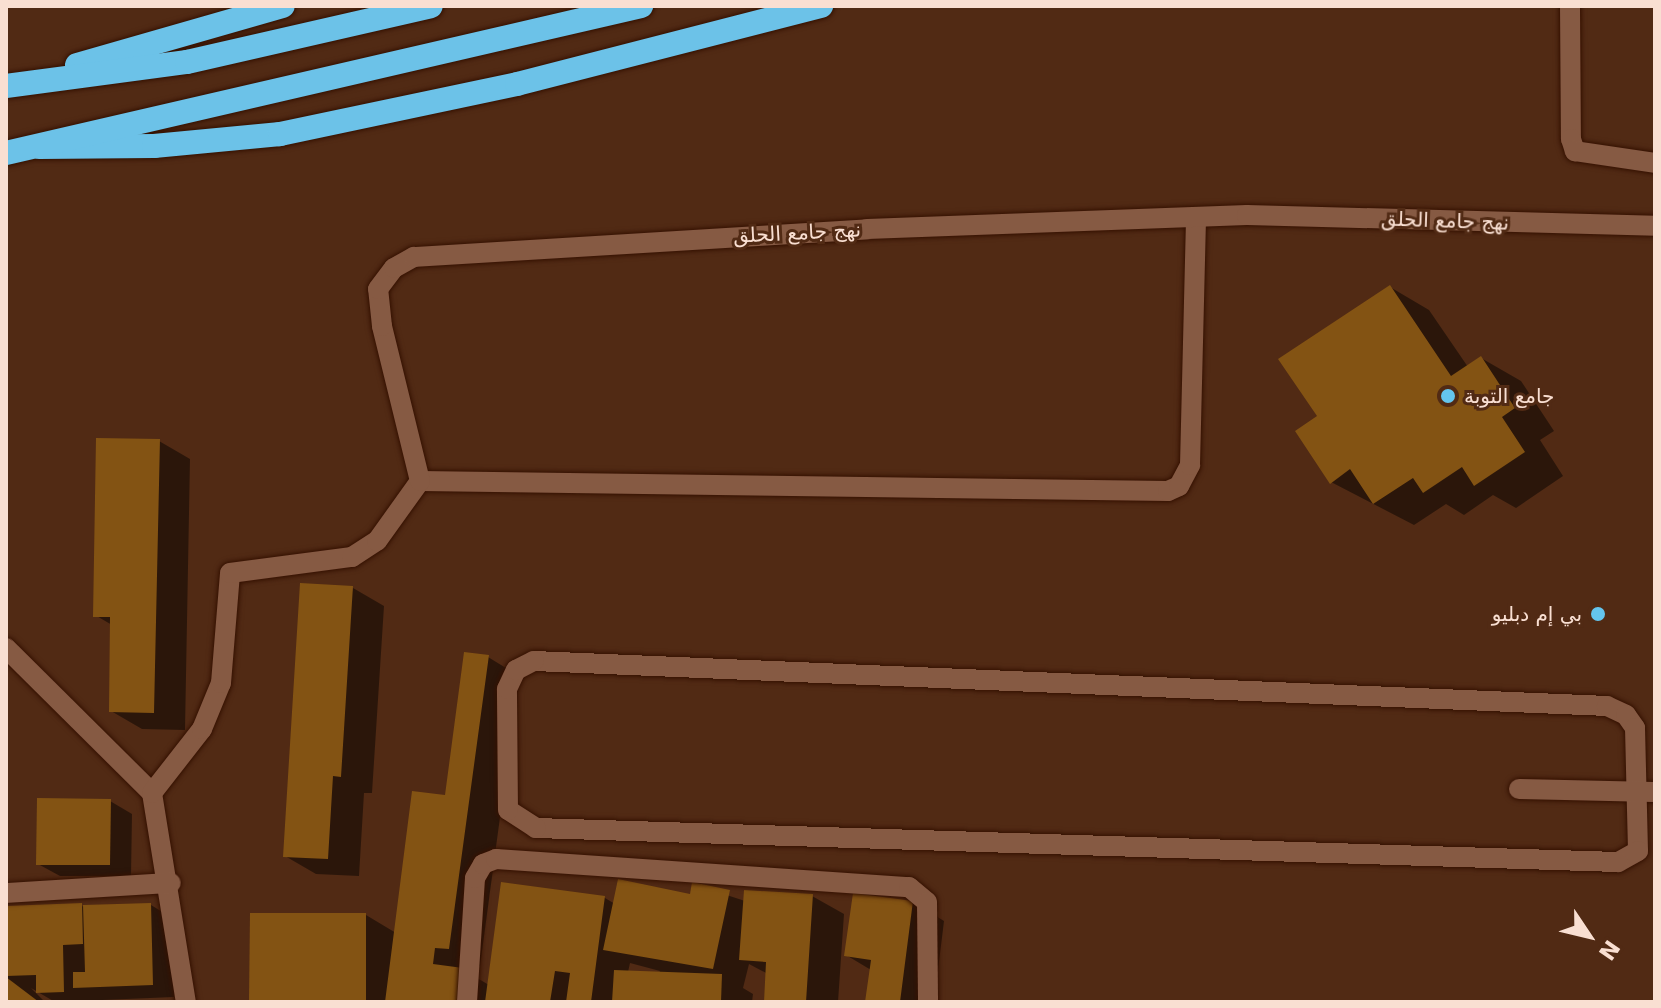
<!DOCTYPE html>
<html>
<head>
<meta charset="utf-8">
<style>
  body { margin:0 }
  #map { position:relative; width:1661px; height:1008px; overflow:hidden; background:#512a14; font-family:"DejaVu Sans",Vazirmatn,sans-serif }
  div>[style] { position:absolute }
  .shadow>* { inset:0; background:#0007 }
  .building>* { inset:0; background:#835313 }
  .roads { filter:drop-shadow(0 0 2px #351100) drop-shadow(0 0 2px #351100) }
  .lane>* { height:20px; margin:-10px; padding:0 10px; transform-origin:10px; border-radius:10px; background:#865a43 }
  .street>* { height:20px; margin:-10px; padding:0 10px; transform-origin:10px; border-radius:10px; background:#865a43 }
  .highway>* { height:24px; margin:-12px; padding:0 12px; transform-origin:12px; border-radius:12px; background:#6cc2e8 }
  .dots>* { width:22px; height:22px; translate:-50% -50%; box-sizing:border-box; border:4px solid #512a14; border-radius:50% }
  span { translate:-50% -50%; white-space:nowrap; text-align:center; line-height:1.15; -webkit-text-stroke:6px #512a14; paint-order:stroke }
  .street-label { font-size:20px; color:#f9dfd2 }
  .poi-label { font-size:20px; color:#f9dfd2 }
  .left { translate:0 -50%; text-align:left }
  .right { translate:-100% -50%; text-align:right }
  .frame { position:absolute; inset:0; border:8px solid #f9dfd2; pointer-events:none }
  .north { position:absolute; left:1549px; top:896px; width:80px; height:80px; -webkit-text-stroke:6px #512a14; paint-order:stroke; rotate:125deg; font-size:22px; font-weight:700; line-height:32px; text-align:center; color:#f9dfd2 }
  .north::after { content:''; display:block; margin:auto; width:28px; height:36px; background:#f9dfd2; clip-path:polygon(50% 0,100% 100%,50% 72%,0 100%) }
</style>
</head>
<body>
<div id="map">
  <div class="shadow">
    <div style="clip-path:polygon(1390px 287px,1429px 310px,1468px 367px,1481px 358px,1521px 381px,1554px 431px,1540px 440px,1563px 476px,1516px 508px,1493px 495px,1464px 515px,1446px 504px,1414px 525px,1331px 482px,1319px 416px)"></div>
    <div style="clip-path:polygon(159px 441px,190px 459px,185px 730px,142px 729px,111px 711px,112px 625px,95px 615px)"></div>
    <div style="clip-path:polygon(353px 588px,384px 606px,372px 793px,364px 793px,359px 876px,316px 874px,285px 856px)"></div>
    <div style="clip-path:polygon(evenodd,488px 657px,519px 676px,480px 966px,466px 965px,465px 971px,489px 985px,503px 884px,605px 898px,615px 904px,691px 896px,693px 884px,745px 901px,812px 896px,844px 914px,838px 1002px,766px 1002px,768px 974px,749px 964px,743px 988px,753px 994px,752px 1002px,251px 1002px,366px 915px,396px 933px,447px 797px,488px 657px,630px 963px,660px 971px,659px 973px,628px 972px,630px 963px)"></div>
    <div style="clip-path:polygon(110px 801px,132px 814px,131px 876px,60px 876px,38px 864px)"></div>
    <div style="clip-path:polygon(913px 902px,944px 921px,934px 1002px,867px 1002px,871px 970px,846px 955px)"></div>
    <div style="clip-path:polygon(151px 905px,172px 918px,174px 997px,55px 1002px,31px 988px,45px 1002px,6px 1002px,6px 908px)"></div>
  </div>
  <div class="building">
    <div style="clip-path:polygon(1390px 285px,1451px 376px,1481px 356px,1515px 408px,1502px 417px,1525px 452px,1474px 486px,1462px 467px,1423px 493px,1413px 478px,1373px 504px,1350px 469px,1330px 484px,1295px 431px,1317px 416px,1278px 359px)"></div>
    <div style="clip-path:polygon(96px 438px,160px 439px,154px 713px,109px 712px,110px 617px,93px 617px)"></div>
    <div style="clip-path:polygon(300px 583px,353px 586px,341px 777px,333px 776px,328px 859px,283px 857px)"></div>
    <div style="clip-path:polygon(464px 652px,489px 655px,449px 949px,435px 948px,433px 964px,463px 968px,458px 1002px,385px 1002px,412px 791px,445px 795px)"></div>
    <div style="clip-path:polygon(37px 798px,111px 799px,110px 865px,36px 865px)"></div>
    <div style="clip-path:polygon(618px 879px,690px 894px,692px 882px,730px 890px,713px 969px,603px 950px)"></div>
    <div style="clip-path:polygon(501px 882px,605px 896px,591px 1002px,566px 1002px,570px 973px,555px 971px,550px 1002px,485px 1002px)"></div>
    <div style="clip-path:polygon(744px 890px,813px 894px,806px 1002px,764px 1002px,766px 962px,739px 960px)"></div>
    <div style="clip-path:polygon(853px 893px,913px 901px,900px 1002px,865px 1002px,871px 960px,844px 956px)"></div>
    <div style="clip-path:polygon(82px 903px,83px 944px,63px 945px,64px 992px,36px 993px,36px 975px,6px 976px,6px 906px)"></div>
    <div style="clip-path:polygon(151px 903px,153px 985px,73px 988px,73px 972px,85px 972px,83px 905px)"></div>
    <div style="clip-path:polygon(250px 913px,366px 913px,366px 1002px,249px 1002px)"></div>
    <div style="clip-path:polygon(614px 970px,722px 974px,721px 1002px,612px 1002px)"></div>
    <div style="clip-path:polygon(6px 977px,39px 1002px,6px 1002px)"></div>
  </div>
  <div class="roads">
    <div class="lane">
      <div style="left:1570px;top:6px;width:133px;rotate:89.6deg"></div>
      <div style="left:1571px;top:139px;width:13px;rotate:72deg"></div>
      <div style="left:1575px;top:151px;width:81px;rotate:8.5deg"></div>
      <div style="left:534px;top:661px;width:1074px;rotate:2.4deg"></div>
      <div style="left:1607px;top:706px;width:21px;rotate:25deg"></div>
      <div style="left:1626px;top:715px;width:16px;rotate:55deg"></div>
      <div style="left:1635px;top:728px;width:123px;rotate:88.6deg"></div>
      <div style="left:1638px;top:851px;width:23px;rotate:151deg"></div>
      <div style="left:1618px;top:862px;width:1083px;rotate:-178.2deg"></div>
      <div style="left:536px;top:828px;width:33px;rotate:-147deg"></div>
      <div style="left:508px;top:810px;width:121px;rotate:-90.5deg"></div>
      <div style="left:507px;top:689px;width:21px;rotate:-65deg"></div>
      <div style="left:516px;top:670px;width:20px;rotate:-27deg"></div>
      <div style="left:1519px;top:789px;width:136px;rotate:1.3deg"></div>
    </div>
    <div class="street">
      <div style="left:420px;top:481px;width:748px;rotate:0.77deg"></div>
      <div style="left:1168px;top:491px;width:12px;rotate:-24deg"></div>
      <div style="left:1179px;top:486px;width:24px;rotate:-62deg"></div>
      <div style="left:1190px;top:465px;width:248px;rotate:-88.6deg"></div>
      <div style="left:6px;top:648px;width:206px;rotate:44.8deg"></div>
      <div style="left:152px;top:793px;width:212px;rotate:80.8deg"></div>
      <div style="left:152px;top:793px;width:81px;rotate:-52deg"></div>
      <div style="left:202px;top:729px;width:50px;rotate:-67.6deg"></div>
      <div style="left:221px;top:683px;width:110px;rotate:-85.3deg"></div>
      <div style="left:230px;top:573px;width:123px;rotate:-7.5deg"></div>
      <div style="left:352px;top:557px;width:30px;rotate:-33deg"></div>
      <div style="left:377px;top:541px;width:74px;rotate:-54.4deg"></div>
      <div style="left:420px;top:481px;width:160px;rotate:-103.8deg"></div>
      <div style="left:382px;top:326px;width:37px;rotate:-96deg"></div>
      <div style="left:378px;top:289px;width:26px;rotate:-53deg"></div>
      <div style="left:394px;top:268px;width:23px;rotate:-29deg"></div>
      <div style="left:414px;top:257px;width:454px;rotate:-3.5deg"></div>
      <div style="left:867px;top:229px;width:380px;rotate:-2.1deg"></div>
      <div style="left:1247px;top:215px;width:408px;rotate:1.5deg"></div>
      <div style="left:6px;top:893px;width:165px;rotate:-3.5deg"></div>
      <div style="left:467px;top:1002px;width:124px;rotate:-86.3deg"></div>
      <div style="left:475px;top:878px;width:16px;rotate:-60deg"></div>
      <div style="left:483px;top:864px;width:14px;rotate:-21deg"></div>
      <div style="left:496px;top:859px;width:414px;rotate:3.9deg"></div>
      <div style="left:909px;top:887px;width:23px;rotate:40deg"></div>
      <div style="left:927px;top:902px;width:100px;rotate:89.4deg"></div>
    </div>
    <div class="highway">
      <div style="left:77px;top:65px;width:214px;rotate:-16deg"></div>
      <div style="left:6px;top:86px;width:183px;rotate:-7.6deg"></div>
      <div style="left:187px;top:62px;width:250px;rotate:-12.9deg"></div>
      <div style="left:39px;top:147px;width:115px;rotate:-0.5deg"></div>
      <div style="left:154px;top:146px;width:127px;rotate:-5.4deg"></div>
      <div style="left:280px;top:134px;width:242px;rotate:-11.9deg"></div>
      <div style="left:517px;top:84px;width:314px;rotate:-14.4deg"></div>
      <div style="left:6px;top:153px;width:652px;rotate:-13.03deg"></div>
    </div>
  </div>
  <div class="dots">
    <div style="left:1448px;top:396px;background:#64c5ee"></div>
    <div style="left:1598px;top:614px;background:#64c5ee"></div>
  </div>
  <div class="street-label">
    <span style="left:1445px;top:221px;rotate:2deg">نهج جامع الحلق</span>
    <span style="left:797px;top:233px;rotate:-3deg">نهج جامع الحلق</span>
  </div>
  <div class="poi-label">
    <span class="left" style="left:1464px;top:396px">جامع التوبة</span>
    <span class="right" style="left:1582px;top:614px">بي إم دبليو</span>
  </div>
  <div class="frame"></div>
  <div class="north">N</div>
</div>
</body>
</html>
